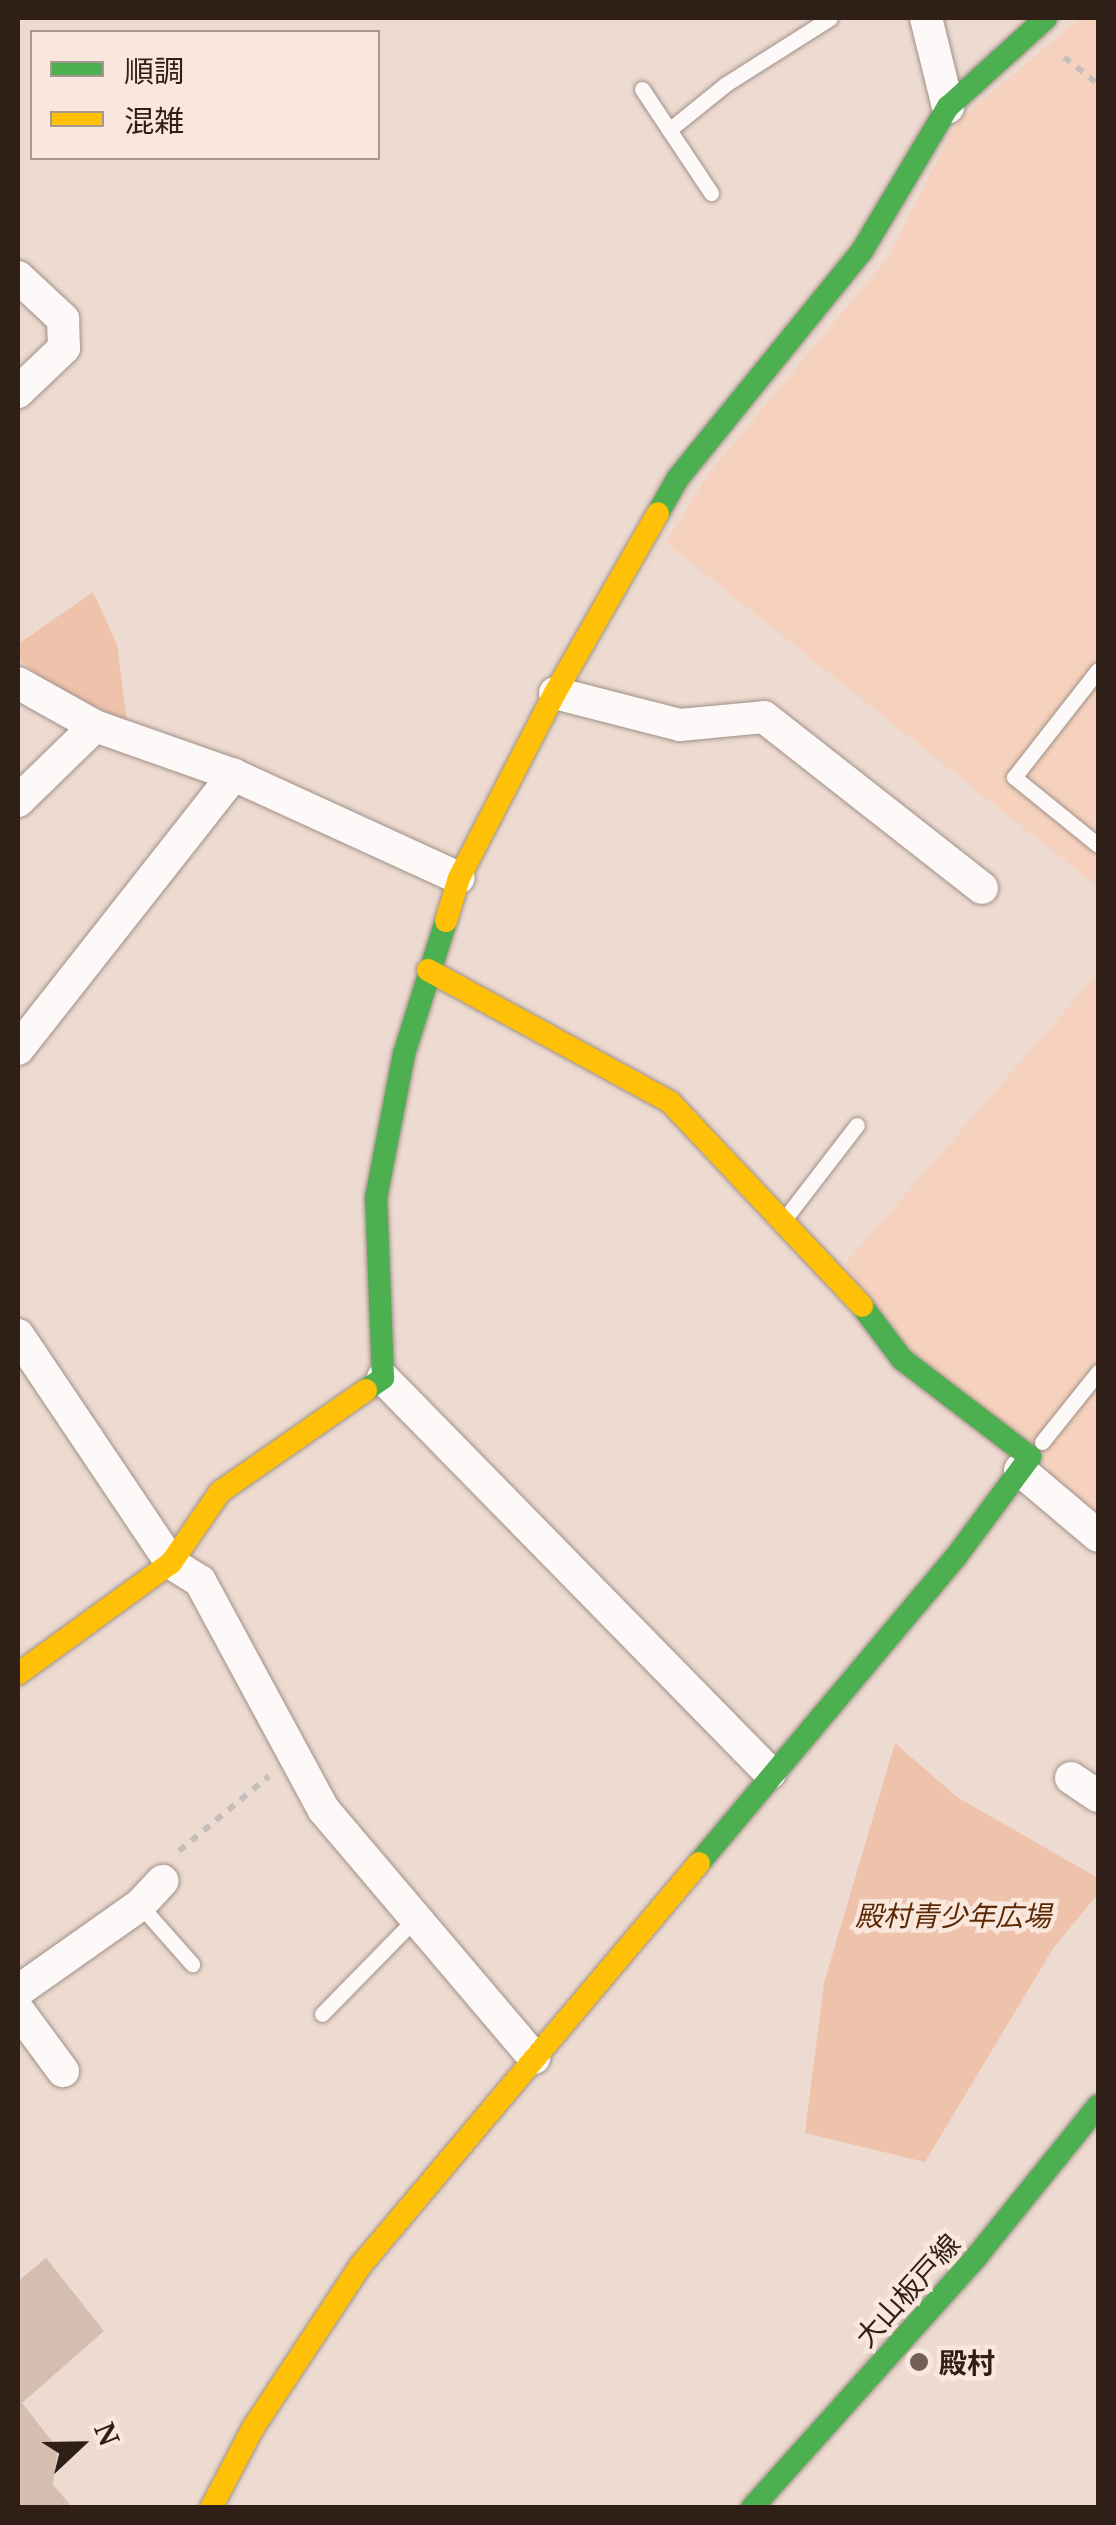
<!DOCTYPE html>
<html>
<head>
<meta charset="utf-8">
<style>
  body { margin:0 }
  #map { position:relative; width:1116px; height:2525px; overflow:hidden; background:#eddad0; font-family:"Noto Serif","Noto Sans JP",serif }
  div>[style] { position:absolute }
  .built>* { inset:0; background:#f6d2be }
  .green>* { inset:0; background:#efc2ab }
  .building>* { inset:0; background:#d5bdb0 }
  .path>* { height:6px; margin-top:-3px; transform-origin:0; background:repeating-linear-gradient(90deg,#c6beba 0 8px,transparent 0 16px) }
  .roads { filter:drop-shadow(0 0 2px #a09088) drop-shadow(0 0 2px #a09088) }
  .lane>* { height:15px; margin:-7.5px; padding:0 7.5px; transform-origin:7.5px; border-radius:7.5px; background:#fcf9f8 }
  .street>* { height:32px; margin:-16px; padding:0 16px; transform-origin:16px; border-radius:16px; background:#fcf9f8 }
  .fast>* { height:22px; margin:-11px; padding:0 11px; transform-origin:11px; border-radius:11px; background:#4caf50 }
  .slow>* { height:22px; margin:-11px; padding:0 11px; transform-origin:11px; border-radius:11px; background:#ffc107 }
  .dots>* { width:28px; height:28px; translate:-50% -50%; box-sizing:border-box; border:5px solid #f9e7de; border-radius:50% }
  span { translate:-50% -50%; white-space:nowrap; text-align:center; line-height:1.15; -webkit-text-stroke:9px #f9e7de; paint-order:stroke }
  .park-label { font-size:28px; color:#5d2905; font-style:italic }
  .street-label { font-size:28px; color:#2f1f17 }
  .poi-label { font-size:28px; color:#2f1f17; font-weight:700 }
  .left { translate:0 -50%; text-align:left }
  .frame { position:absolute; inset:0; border:20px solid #2f1f17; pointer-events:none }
  .legend { position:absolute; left:30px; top:30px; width:350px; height:130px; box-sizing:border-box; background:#f9e7de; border:2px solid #a8978e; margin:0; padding:12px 18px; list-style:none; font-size:30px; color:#2f1f17 }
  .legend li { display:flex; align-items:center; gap:20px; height:50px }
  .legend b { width:50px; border:2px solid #a8978e }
  .north { position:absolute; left:30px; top:2395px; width:100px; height:100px; -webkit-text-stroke:8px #f9e7de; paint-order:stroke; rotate:68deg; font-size:28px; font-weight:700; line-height:40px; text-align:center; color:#2f1f17 }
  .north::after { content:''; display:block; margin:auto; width:35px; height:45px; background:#2f1f17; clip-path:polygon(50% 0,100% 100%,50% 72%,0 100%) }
</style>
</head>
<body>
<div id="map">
  <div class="built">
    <div style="clip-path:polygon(1080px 18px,1098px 18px,1098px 887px,666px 543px,708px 474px,887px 259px,957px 122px)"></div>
    <div style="clip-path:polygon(1098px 973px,1098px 1517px,1051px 1479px,1048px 1464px,913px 1353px,844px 1265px)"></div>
  </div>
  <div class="green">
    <div style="clip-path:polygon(93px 592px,117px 644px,127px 723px,44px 680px,18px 659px,18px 644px)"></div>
    <div style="clip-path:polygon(895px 1743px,957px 1797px,1098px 1878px,1098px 1894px,1054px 1947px,925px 2162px,805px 2133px,824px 1983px)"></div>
  </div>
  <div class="building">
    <div style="clip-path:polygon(46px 2258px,104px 2331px,22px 2403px,58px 2449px,53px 2485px,73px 2508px,18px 2508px,18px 2281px)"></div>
  </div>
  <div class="path">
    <div style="left:1064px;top:57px;width:43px;rotate:38.5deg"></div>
    <div style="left:179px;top:1851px;width:117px;rotate:-39.8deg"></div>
  </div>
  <div class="roads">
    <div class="lane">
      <div style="left:642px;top:89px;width:125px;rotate:56.4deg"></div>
      <div style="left:669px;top:130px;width:73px;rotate:-38.9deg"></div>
      <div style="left:726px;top:84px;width:123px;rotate:-32.4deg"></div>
      <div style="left:1098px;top:670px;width:136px;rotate:128.1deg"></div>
      <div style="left:1014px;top:777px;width:108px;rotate:39deg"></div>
      <div style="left:783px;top:1221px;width:121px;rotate:-52.4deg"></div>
      <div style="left:1042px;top:1442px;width:90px;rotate:-51.3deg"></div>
      <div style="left:140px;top:1905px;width:79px;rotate:48.6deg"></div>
      <div style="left:322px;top:2014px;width:132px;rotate:-45.6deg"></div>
    </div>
    <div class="street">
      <div style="left:926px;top:18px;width:92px;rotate:76.1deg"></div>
      <div style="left:18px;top:277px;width:62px;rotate:43deg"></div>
      <div style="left:63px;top:319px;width:29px;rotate:88deg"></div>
      <div style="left:64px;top:348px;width:64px;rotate:136.3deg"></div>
      <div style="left:18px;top:683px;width:88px;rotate:29.2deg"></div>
      <div style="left:95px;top:726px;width:147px;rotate:19.4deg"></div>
      <div style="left:234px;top:775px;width:247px;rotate:24.6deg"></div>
      <div style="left:555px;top:693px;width:129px;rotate:14.4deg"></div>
      <div style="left:680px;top:725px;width:84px;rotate:-5.4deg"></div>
      <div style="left:764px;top:717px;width:277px;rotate:38.1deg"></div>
      <div style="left:18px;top:801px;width:107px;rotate:-44.2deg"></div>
      <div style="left:18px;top:1049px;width:349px;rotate:-51.8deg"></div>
      <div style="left:18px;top:1335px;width:275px;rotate:56.1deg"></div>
      <div style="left:171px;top:1563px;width:34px;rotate:32deg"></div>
      <div style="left:200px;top:1581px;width:260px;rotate:61.6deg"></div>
      <div style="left:324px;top:1810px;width:325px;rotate:49.7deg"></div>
      <div style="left:383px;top:1378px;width:553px;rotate:45.59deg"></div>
      <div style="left:1020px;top:1470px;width:102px;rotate:40.2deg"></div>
      <div style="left:1071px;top:1778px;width:32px;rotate:34deg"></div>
      <div style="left:18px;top:1991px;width:149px;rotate:-35.2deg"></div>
      <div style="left:140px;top:1905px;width:33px;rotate:-47deg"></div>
      <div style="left:18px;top:2010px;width:76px;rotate:53.6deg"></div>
    </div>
    <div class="fast">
      <div style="left:658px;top:513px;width:40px;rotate:-60.3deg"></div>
      <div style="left:678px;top:478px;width:292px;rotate:-51deg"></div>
      <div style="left:862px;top:251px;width:168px;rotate:-59.2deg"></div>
      <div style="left:948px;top:107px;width:132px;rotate:-42.2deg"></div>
      <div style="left:366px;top:1390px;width:21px;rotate:-35deg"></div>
      <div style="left:383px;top:1378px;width:180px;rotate:-92.2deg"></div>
      <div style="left:376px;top:1198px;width:147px;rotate:-79deg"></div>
      <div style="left:404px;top:1054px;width:139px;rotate:-72.5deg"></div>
      <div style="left:699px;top:1863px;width:398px;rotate:-50deg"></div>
      <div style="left:955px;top:1558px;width:126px;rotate:-53.4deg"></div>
      <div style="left:1030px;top:1457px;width:161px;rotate:-142.6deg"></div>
      <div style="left:902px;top:1359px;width:66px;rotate:-127deg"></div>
      <div style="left:752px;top:2508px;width:338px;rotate:-48.2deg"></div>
      <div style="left:977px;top:2256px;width:193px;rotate:-51.1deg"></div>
    </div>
    <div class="slow">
      <div style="left:446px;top:921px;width:45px;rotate:-73.2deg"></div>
      <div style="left:459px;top:878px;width:208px;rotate:-62.6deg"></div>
      <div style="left:555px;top:693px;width:207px;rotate:-60.2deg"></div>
      <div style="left:428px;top:970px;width:276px;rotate:28.6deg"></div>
      <div style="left:670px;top:1102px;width:280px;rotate:46.7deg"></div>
      <div style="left:18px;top:1674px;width:189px;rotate:-36deg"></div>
      <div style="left:171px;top:1563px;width:86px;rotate:-55.4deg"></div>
      <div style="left:220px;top:1492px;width:178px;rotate:-34.9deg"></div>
      <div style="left:211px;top:2508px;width:90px;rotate:-62.3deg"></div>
      <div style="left:253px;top:2428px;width:196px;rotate:-56.5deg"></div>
      <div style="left:361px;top:2265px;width:525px;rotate:-49.94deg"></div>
    </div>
  </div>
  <div class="dots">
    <div style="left:919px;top:2362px;background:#726058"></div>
  </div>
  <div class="park-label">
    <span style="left:953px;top:1915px">殿村青少年広場</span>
  </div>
  <div class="street-label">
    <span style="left:907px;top:2290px;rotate:-48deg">大山板戸線</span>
  </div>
  <div class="poi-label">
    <span class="left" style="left:939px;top:2362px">殿村</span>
  </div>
  <div class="frame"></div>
  <ul class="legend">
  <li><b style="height:12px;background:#4caf50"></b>順調</li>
  <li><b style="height:12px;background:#ffc107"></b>混雑</li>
  </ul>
  <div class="north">N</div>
</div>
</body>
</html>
